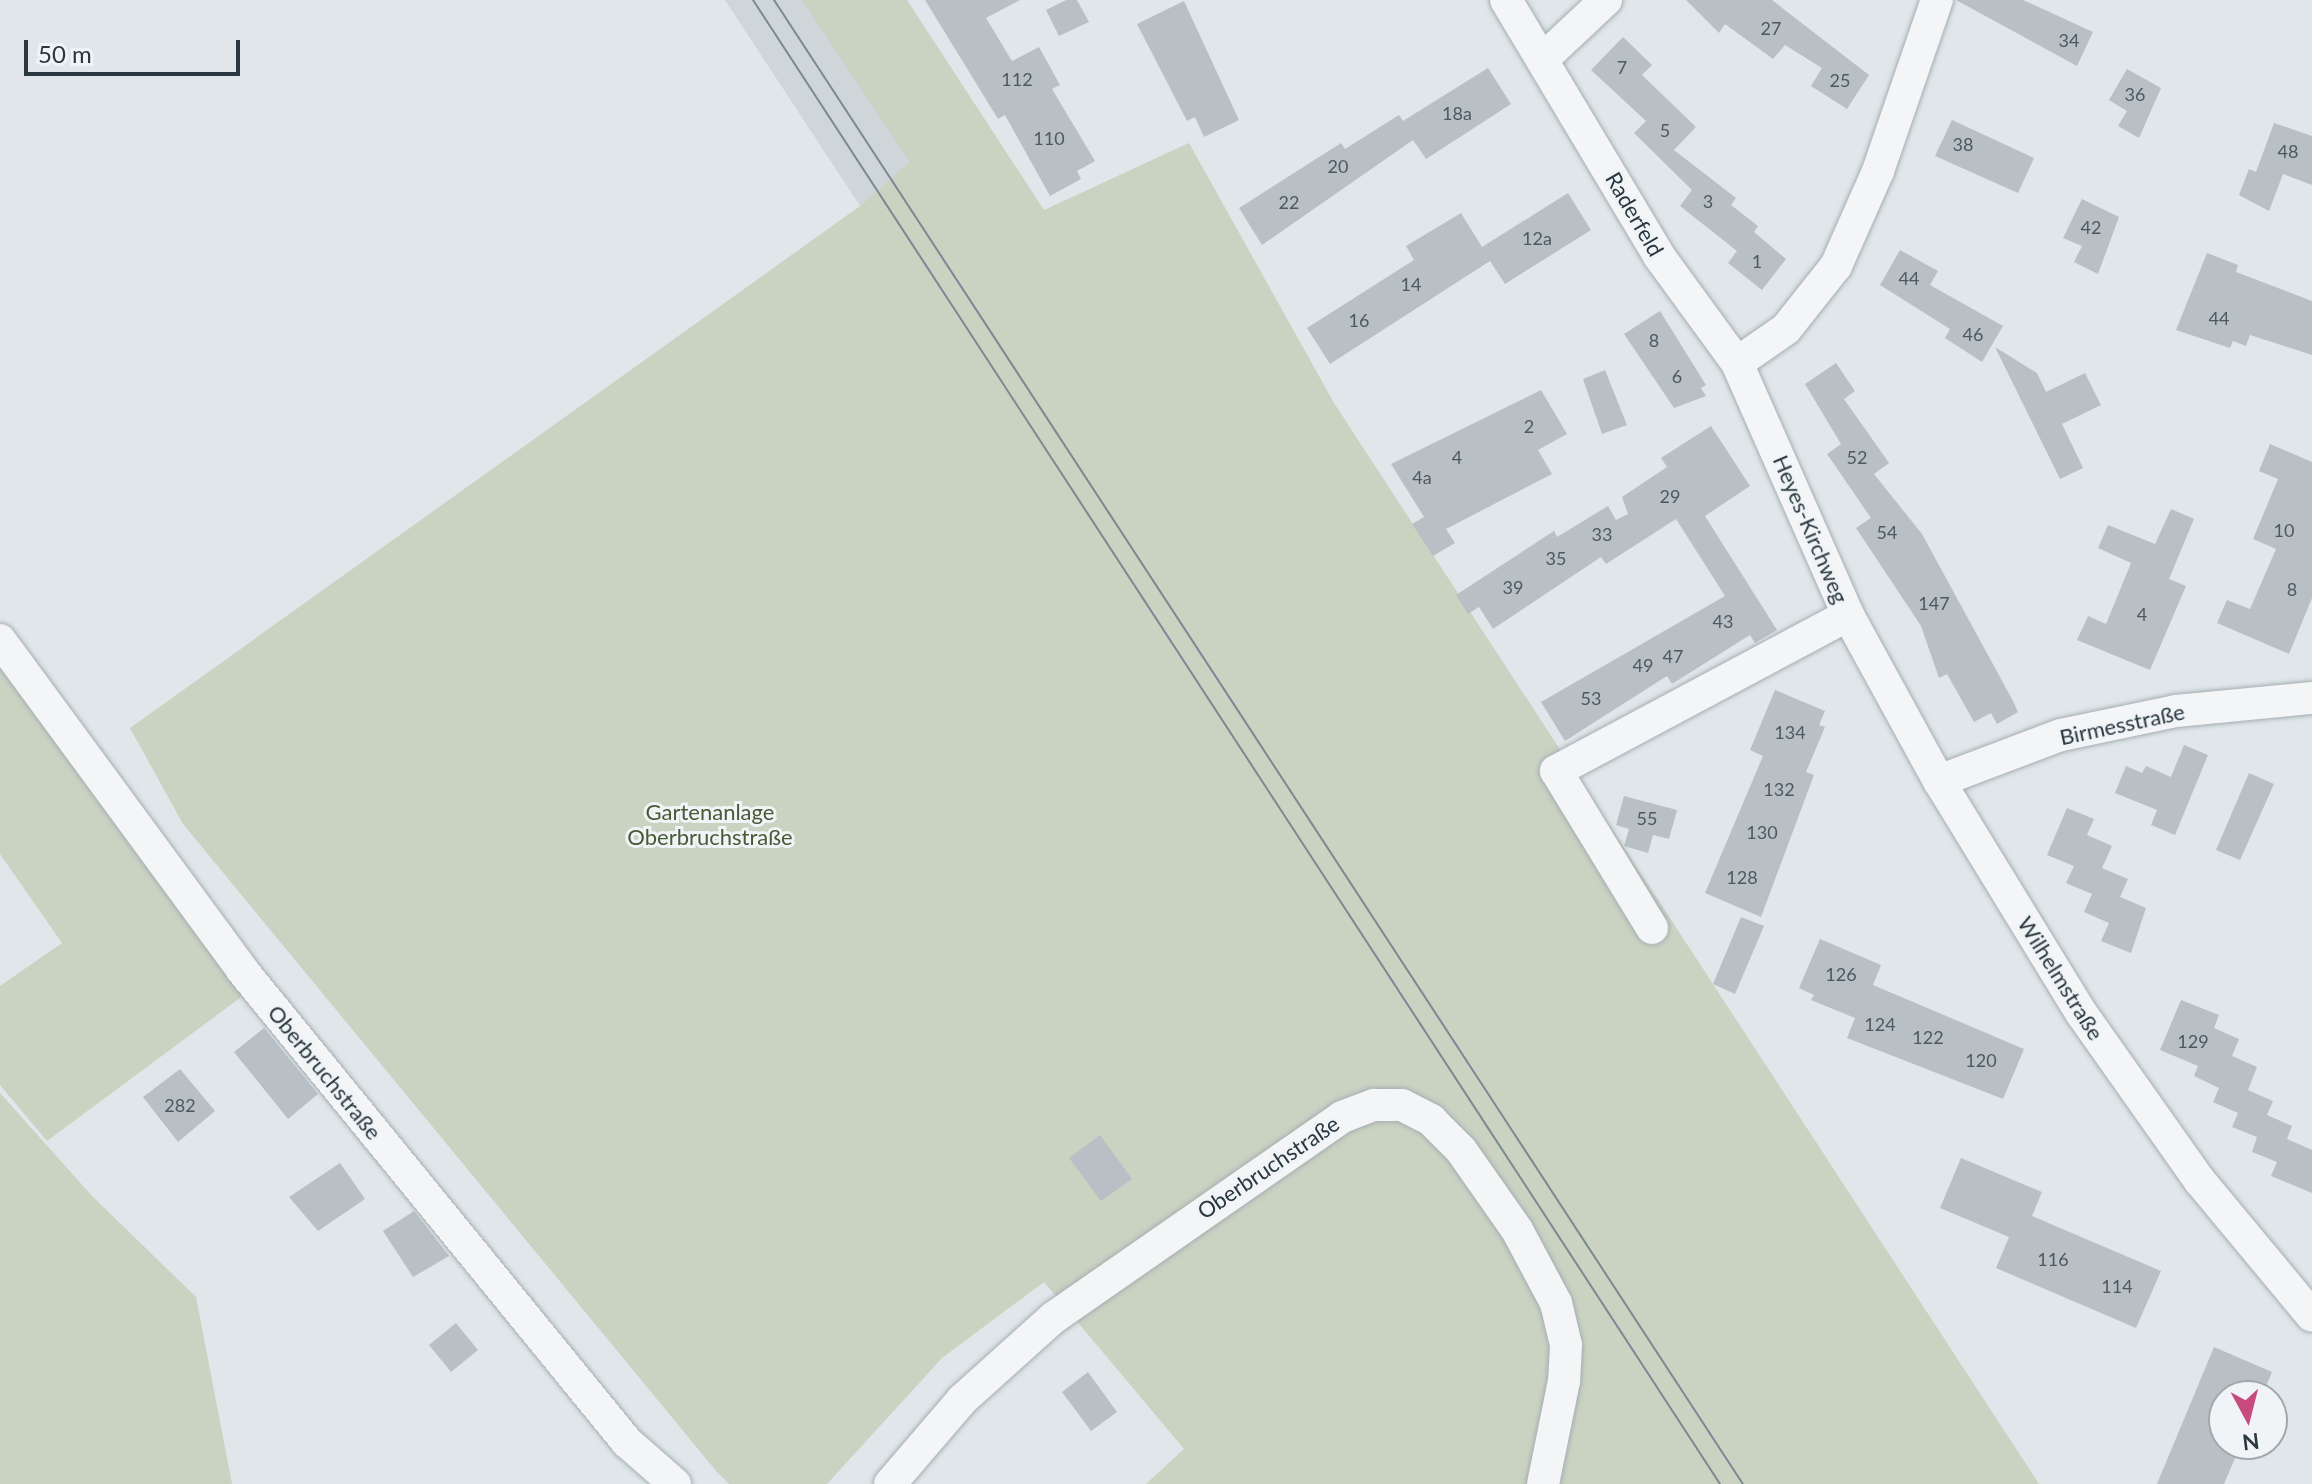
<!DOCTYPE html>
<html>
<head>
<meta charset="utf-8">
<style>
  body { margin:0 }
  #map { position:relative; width:2312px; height:1484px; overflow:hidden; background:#e0e6e9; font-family:Lato,sans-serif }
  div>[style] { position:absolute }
  .built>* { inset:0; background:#ced6da }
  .green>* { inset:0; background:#cad2c2 }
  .building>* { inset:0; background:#b8c0c5 }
  .roads { filter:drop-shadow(0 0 2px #a5aeb3) drop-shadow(0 0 2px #a5aeb3) }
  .street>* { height:32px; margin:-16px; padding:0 16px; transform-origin:16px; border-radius:16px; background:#f3f5f7 }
  .tram>* { height:2px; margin:-1px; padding:0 1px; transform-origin:1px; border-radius:1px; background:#7a8992 }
  span { translate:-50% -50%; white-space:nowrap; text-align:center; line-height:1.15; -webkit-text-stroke:6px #f0f4f6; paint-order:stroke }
  .number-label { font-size:18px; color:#4d5960 }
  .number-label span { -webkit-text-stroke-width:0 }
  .street-label { font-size:22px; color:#29373f }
  .park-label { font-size:22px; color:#475b37 }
  .north { position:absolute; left:2208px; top:1380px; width:80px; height:80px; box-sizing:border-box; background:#f0f4f6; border:2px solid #a0a8ad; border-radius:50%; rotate:173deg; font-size:22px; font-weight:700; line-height:32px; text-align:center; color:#29373f }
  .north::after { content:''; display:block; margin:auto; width:28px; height:36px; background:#c94a7f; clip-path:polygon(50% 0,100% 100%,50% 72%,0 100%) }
  .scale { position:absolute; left:24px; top:40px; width:216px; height:36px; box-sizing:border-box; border:4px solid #29373f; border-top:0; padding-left:10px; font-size:24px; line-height:28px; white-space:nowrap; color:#29373f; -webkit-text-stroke:6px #f0f4f6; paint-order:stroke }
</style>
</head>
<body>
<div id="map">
  <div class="built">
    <div style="clip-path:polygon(725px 0,802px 0,911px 162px,860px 206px)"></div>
  </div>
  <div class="green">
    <div style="clip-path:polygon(802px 0,907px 0,1044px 210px,1189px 143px,1334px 403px,2039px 1484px,1146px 1484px,1184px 1449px,1044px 1282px,942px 1358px,827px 1484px,729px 1484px,717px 1472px,183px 824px,130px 728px,860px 206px,910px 162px)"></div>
    <div style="clip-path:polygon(0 659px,248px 992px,47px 1141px,0 1085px,0 986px,62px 943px,0 854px)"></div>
    <div style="clip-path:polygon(0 1093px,92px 1196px,196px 1297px,232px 1484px,0 1484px)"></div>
  </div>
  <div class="building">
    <div style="clip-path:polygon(925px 0,1020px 0,986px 18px,1012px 61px,1039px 47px,1060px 85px,1052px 89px,1095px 161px,1077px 171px,1081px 179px,1050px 196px,1005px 115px,998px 119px)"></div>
    <div style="clip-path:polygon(1066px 0,1077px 0,1089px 22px,1059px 36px,1046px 10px)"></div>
    <div style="clip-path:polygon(1686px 0,1772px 0,1869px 75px,1847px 109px,1811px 86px,1822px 68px,1785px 45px,1773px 59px,1725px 24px,1719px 33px)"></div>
    <div style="clip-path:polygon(1956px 0,2023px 0,2093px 32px,2077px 66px)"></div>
    <div style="clip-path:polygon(1184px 1px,1239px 120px,1204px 137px,1195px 117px,1187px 121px,1137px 24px)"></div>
    <div style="clip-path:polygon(1623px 37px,1652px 65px,1642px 75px,1696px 127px,1674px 150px,1736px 198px,1731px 205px,1758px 226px,1754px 232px,1786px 259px,1762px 290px,1728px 263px,1737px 251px,1680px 206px,1692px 190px,1634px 133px,1646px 121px,1591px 70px)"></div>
    <div style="clip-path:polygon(1488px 68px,1511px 104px,1426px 159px,1413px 140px,1262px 245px,1239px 208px,1341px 143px,1345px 149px,1399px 115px,1403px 121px)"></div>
    <div style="clip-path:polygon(2127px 69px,2161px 88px,2139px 138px,2118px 126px,2127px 111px,2109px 100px)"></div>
    <div style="clip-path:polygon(1952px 120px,2034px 158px,2018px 193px,1935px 156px)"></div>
    <div style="clip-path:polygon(2274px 123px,2312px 136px,2312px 185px,2283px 174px,2269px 211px,2239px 195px,2249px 169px,2256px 172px)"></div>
    <div style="clip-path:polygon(1568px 193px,1591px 230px,1505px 284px,1490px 261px,1330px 364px,1307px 328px,1414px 260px,1406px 246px,1461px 213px,1482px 247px)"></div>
    <div style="clip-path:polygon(2082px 199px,2119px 217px,2098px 274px,2074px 262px,2082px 246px,2063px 238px)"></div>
    <div style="clip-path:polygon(1900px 250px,1938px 271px,1930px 285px,2003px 326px,1982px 362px,1945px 338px,1950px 329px,1880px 285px)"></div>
    <div style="clip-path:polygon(2207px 253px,2238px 265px,2236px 272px,2312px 301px,2312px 355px,2250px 335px,2246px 346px,2233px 341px,2230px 348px,2176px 330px)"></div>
    <div style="clip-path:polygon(1660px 311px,1706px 385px,1701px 388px,1706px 396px,1674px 408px,1624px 334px)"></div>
    <div style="clip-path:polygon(1995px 347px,2037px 373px,2046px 392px,2085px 373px,2101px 405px,2062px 424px,2083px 468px,2060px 479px)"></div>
    <div style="clip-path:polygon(1836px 363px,1855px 391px,1844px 399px,1889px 463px,1874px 474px,1922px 534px,2013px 701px,2018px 712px,1997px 724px,1991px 713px,1974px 722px,1947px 674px,1939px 678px,1921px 626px,1856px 528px,1871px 518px,1827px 454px,1841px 444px,1805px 384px)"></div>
    <div style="clip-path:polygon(1605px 370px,1627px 425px,1602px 434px,1583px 379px)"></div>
    <div style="clip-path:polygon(1541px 390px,1567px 434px,1538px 450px,1552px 474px,1446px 529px,1455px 543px,1433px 556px,1412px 524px,1424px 517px,1391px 464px)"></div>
    <div style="clip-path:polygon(1711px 426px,1750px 486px,1705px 516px,1777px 630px,1755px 643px,1750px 635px,1672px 684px,1667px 676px,1565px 741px,1541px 702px,1725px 596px,1676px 519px,1606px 564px,1601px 557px,1493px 629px,1479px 607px,1468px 614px,1456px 595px,1554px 531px,1557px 537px,1608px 506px,1616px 520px,1628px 514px,1622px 497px,1667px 467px,1661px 458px)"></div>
    <div style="clip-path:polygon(2270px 444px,2312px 462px,2312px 598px,2289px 654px,2217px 623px,2227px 600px,2250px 609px,2276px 549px,2253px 539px,2278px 479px,2259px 471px)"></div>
    <div style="clip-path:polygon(2171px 509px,2194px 519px,2169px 579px,2186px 586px,2150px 670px,2077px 640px,2088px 616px,2106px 624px,2131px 563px,2098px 548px,2108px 525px,2155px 544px)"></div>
    <div style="clip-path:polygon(1775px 690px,1825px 711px,1819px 725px,1825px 727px,1806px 772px,1814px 775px,1761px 917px,1705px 893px,1763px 756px,1750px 750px)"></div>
    <div style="clip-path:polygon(2184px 745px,2208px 755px,2175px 835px,2151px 825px,2157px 810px,2115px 793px,2126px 766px,2142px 773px,2146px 766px,2171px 777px)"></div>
    <div style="clip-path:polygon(2249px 773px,2274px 784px,2240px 860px,2216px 850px)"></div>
    <div style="clip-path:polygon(1624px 796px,1677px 810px,1669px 839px,1653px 835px,1648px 853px,1624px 846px,1629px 829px,1616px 825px)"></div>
    <div style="clip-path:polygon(2067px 808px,2094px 819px,2087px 835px,2112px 846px,2102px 868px,2128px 879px,2120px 897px,2146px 908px,2131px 953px,2101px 941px,2109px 923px,2084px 912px,2092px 894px,2066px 883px,2074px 866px,2047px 855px)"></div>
    <div style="clip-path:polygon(1741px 917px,1764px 926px,1735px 994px,1713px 984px)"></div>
    <div style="clip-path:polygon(1820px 939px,1881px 965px,1873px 985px,2024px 1049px,2003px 1099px,1847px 1038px,1855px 1018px,1811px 1000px,1814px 995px,1799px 988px)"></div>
    <div style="clip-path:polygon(2181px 1000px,2219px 1015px,2214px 1028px,2239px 1039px,2232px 1056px,2257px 1067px,2248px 1090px,2273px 1101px,2267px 1115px,2292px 1126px,2287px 1139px,2312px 1150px,2312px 1193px,2271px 1176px,2277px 1162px,2252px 1152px,2257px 1137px,2232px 1127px,2238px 1113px,2213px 1102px,2219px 1088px,2194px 1076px,2198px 1066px,2160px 1050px)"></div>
    <div style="clip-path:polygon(264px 1028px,318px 1094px,288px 1119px,234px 1052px)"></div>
    <div style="clip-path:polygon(180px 1069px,215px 1111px,178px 1142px,143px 1097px)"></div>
    <div style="clip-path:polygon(1100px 1135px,1132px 1179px,1101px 1201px,1069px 1158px)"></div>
    <div style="clip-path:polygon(1961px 1158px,2042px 1192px,2032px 1216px,2161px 1271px,2136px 1328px,1996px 1268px,2009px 1237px,1940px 1208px)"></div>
    <div style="clip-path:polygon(340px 1163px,365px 1199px,318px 1231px,289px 1197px)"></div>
    <div style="clip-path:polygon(414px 1211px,449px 1256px,413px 1277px,383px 1231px)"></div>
    <div style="clip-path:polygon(456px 1323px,478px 1350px,451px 1372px,429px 1345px)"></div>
    <div style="clip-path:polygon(2214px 1347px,2272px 1372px,2262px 1396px,2224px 1396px,2224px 1444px,2241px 1444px,2224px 1484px,2157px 1484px)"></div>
    <div style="clip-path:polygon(1088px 1372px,1117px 1412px,1091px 1431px,1062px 1392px)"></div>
  </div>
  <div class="roads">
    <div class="street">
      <div style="left:1506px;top:0;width:298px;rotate:59.1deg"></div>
      <div style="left:1659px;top:256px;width:132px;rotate:53.9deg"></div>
      <div style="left:1737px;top:363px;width:275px;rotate:66.2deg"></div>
      <div style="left:1848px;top:615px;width:189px;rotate:61.3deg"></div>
      <div style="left:1939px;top:781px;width:273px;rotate:58.5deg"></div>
      <div style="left:2082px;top:1014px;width:204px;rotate:54.8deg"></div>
      <div style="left:2200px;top:1181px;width:175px;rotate:50.3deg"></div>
      <div style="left:1544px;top:58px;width:85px;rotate:-43.1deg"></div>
      <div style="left:1737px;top:363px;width:60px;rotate:-34.8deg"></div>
      <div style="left:1786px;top:329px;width:80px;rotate:-51.6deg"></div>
      <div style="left:1836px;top:266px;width:104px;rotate:-66.1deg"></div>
      <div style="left:1878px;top:171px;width:181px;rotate:-71deg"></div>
      <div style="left:0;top:640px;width:409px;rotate:53.7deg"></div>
      <div style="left:242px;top:970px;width:609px;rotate:50.8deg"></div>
      <div style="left:627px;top:1442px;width:64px;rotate:41.2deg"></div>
      <div style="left:1939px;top:781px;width:130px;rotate:-20.7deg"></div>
      <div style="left:2061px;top:735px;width:117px;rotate:-11.8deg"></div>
      <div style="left:2176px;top:711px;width:137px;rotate:-5.5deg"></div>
      <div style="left:1652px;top:928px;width:184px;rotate:-121.4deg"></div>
      <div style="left:1556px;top:771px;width:331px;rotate:-28.1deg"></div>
      <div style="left:890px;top:1484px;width:111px;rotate:-49.4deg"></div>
      <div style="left:962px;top:1400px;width:122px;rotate:-42deg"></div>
      <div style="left:1053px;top:1318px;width:352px;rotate:-34.8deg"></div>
      <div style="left:1342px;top:1117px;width:34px;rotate:-21deg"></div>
      <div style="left:1374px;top:1105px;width:28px"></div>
      <div style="left:1402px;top:1105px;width:33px;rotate:27deg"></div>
      <div style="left:1431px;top:1120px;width:42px;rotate:45deg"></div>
      <div style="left:1461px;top:1150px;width:98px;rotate:55deg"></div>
      <div style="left:1517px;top:1230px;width:83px;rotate:61.9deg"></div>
      <div style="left:1556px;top:1303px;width:43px;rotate:76.6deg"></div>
      <div style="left:1566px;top:1345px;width:36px;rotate:93deg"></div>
      <div style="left:1564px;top:1381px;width:105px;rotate:101.5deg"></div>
    </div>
  </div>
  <div class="tram">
    <div style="left:753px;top:0;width:1771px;rotate:56.91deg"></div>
    <div style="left:774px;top:0;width:1772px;rotate:56.86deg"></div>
  </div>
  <div class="number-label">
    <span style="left:1771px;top:28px">27</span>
    <span style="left:2069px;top:40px">34</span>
    <span style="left:1622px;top:67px">7</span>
    <span style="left:1017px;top:79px">112</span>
    <span style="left:1840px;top:80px">25</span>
    <span style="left:2135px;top:94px">36</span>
    <span style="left:1457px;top:113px">18a</span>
    <span style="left:1665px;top:130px">5</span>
    <span style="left:1049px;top:138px">110</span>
    <span style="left:1963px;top:144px">38</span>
    <span style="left:2288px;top:151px">48</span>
    <span style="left:1338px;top:166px">20</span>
    <span style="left:1708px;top:201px">3</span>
    <span style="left:1289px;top:202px">22</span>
    <span style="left:2091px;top:227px">42</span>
    <span style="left:1537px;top:238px">12a</span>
    <span style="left:1757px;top:261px">1</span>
    <span style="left:1909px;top:278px">44</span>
    <span style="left:1411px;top:284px">14</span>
    <span style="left:2219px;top:318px">44</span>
    <span style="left:1359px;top:320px">16</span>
    <span style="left:1973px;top:334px">46</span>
    <span style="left:1654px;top:340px">8</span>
    <span style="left:1677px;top:376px">6</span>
    <span style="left:1529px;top:426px">2</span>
    <span style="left:1457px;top:457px">4</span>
    <span style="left:1857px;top:457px">52</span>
    <span style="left:1422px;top:477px">4a</span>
    <span style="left:1670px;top:496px">29</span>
    <span style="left:2284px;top:530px">10</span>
    <span style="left:1887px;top:532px">54</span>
    <span style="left:1602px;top:534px">33</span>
    <span style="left:1556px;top:558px">35</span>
    <span style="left:1513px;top:587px">39</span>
    <span style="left:2292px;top:589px">8</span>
    <span style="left:1934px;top:603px">147</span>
    <span style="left:2142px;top:614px">4</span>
    <span style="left:1723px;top:621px">43</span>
    <span style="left:1673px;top:656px">47</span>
    <span style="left:1643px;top:665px">49</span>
    <span style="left:1591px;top:698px">53</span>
    <span style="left:1790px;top:732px">134</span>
    <span style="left:1779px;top:789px">132</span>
    <span style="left:1647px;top:818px">55</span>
    <span style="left:1762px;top:832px">130</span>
    <span style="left:1742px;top:877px">128</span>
    <span style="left:1841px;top:974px">126</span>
    <span style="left:1880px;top:1024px">124</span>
    <span style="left:1928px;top:1037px">122</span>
    <span style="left:2193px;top:1041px">129</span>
    <span style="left:1981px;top:1060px">120</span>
    <span style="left:180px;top:1105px">282</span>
    <span style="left:2053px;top:1259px">116</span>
    <span style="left:2117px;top:1286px">114</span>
  </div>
  <div class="street-label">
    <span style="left:1635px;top:214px;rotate:60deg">Raderfeld</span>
    <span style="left:1811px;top:529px;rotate:67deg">Heyes-Kirchweg</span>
    <span style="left:2122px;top:724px;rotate:-12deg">Birmesstraße</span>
    <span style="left:2061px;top:978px;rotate:58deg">Wilhelmstraße</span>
    <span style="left:325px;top:1072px;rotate:51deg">Oberbruchstraße</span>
    <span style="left:1268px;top:1167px;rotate:-34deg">Oberbruchstraße</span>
  </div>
  <div class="park-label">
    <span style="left:710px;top:824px">Gartenanlage<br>Oberbruchstraße</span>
  </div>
  <div class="north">N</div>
  <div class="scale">50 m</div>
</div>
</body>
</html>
